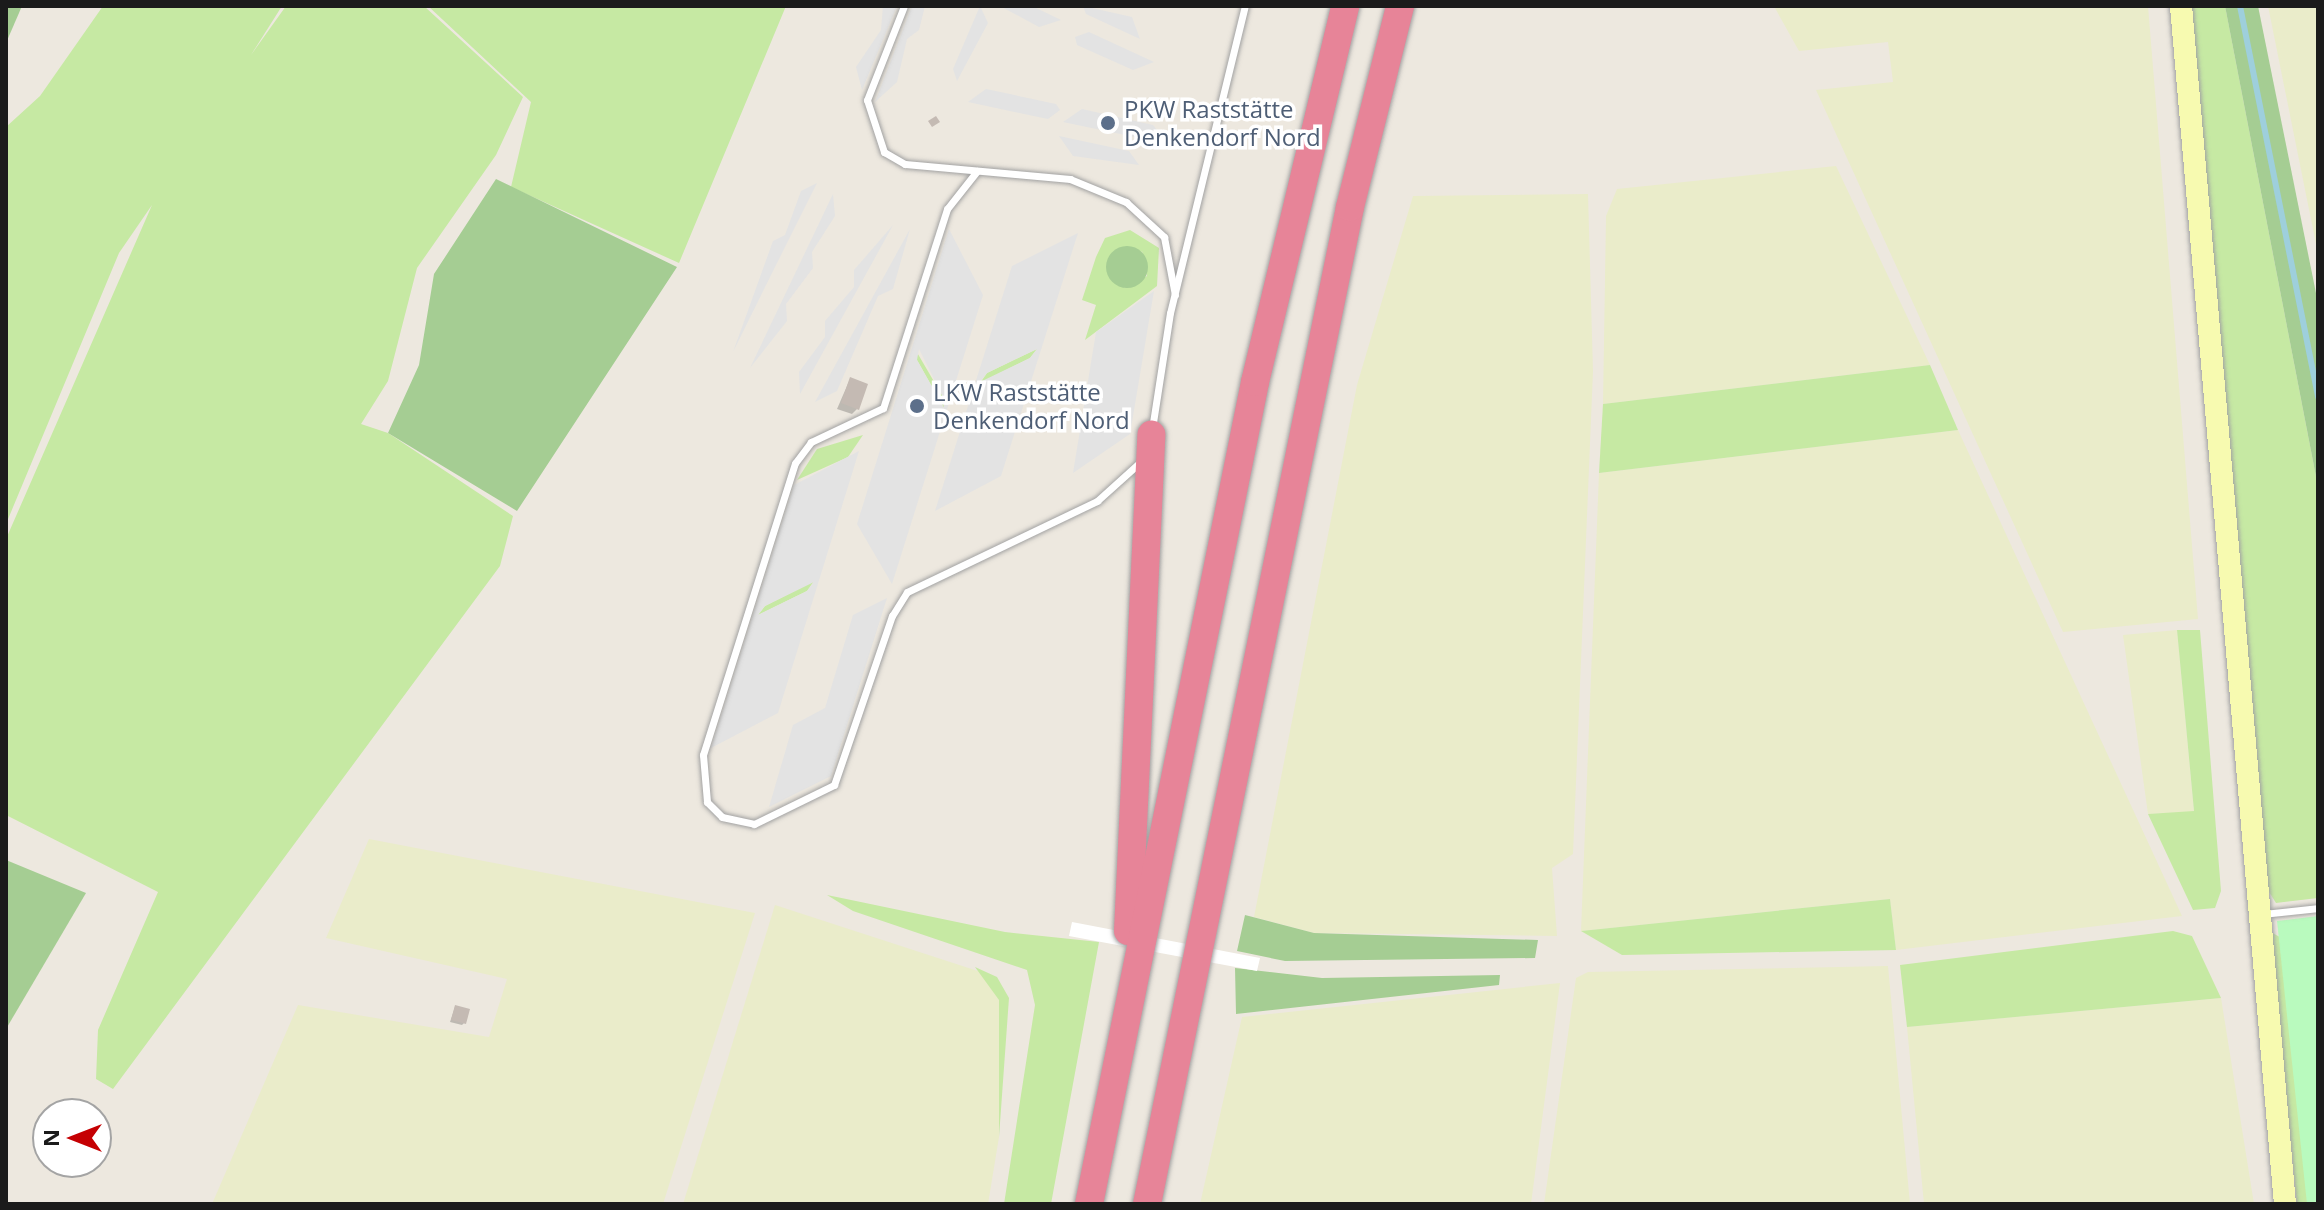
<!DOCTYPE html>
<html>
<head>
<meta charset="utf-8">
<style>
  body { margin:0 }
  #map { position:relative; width:2324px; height:1210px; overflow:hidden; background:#ede8df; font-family:"Open Sans",sans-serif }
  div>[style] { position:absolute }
  .farmland>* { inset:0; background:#eaecca }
  .grass>* { inset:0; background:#c6e9a3 }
  .forest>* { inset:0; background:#a5cd93 }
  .round { border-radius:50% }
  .park>* { inset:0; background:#b9fabe }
  .parking>* { inset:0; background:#e3e3e3 }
  .pier>* { inset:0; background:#fff }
  .shadow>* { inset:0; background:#0003 }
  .stream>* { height:6px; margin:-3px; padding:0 3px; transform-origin:3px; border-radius:3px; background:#9ecfdc }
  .building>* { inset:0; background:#c4bab3 }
  .roads { filter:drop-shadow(0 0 2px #a2a2a2) drop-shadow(0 0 2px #a2a2a2) }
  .lane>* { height:7px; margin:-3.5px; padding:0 3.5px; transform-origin:3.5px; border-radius:3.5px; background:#fff }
  .secondary>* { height:22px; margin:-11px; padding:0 11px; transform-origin:11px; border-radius:11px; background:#f7fab0 }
  .highway>* { height:28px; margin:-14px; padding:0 14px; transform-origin:14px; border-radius:14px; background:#e78498 }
  .dots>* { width:22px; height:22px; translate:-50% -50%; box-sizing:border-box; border:4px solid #fff; border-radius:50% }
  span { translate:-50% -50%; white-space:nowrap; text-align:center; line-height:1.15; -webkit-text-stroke:7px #fff; paint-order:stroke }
  .service-label { font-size:24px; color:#4e5e75 }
  .left { translate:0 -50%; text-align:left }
  .frame { position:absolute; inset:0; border:8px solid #1b1b1b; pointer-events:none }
  .north { position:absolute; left:32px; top:1098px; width:80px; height:80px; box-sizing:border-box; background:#fff; border:2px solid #a4a4a4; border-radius:50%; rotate:270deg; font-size:22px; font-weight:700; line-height:32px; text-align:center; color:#1b1b1b }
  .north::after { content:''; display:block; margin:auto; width:28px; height:36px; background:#c50003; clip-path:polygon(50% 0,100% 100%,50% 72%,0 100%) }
</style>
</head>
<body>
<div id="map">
  <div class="farmland">
    <div style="clip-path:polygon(2148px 6px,2198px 619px,2063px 632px,1816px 90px,1893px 82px,1888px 42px,1799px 51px,1775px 8px)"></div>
    <div style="clip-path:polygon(2268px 6px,2318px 6px,2318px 254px)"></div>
    <div style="clip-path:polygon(1836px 166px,1930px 365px,1603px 404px,1606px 216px,1617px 189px)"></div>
    <div style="clip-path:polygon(1588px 194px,1593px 371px,1573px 854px,1552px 868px,1557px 936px,1314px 933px,1254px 917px,1357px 385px,1413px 196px)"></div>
    <div style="clip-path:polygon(1958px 430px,2182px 916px,1896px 950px,1890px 899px,1581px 931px,1599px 473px)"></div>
    <div style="clip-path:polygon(2177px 630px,2194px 812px,2148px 814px,2123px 635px)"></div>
    <div style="clip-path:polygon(369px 839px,755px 913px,663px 1204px,212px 1204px,298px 1005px,489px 1037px,507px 979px,326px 938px)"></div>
    <div style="clip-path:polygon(775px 905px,987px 974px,999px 1000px,999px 1137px,988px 1204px,683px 1204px)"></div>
    <div style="clip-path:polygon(1888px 966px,1910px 1204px,1544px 1204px,1576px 978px,1588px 972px)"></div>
    <div style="clip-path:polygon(1560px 983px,1531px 1204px,1200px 1204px,1242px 1017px)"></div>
    <div style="clip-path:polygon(2221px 998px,2254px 1204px,1924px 1204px,1907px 1027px)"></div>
  </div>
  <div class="grass">
    <div style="clip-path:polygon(103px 6px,282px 6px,251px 55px,286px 6px,424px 6px,523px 97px,496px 155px,417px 268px,388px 381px,361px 424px,388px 433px,513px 516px,500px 566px,113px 1089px,96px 1079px,98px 1030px,158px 892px,6px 815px,6px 539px,152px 205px,119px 253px,6px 524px,6px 127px,40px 96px)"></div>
    <div style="clip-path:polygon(428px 6px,786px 6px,679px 263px,511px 187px,531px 102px)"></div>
    <div style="clip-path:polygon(2191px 6px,2225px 6px,2318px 487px,2318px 898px,2276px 903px,2264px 884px)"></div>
    <div style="clip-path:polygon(evenodd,1130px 230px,1159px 248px,1157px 286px,1085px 340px,1096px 305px,1082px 300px,1096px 257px,1105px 238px,1130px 230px,1142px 251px,1147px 276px,1124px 288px,1142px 251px)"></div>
    <div style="clip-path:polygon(915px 349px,943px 397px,944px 408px,917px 360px)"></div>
    <div style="clip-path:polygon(1037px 349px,1030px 358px,980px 383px,987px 373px)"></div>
    <div style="clip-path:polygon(1930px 365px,1958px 430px,1599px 473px,1603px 404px)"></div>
    <div style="clip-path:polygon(863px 435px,848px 457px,797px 480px,817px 449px)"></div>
    <div style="clip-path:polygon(814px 581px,807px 591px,758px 615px,765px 606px)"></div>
    <div style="clip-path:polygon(2177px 630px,2200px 630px,2221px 891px,2215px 908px,2193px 910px,2148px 814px,2194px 811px)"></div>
    <div style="clip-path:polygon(827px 895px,1005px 932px,1099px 942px,1051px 1204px,1004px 1204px,1035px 1005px,1027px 970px,853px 911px)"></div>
    <div style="clip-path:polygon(1890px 899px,1896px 950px,1622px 955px,1581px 931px)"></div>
    <div style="clip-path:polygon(2173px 931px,2192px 936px,2221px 998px,1907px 1027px,1900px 965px)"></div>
    <div style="clip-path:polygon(2269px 931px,2287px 941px,2315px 1204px,2297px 1204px)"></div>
    <div style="clip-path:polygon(975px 967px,997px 977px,1009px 998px,999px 1137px,999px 1000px)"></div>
  </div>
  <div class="forest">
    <div style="clip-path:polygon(6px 6px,22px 6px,6px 43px)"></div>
    <div style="clip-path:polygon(2225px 6px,2258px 6px,2318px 303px,2318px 487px)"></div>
    <div style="clip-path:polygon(496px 179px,677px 267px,517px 511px,388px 433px,419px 365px,434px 274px)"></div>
    <div class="round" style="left:1106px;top:246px;width:42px;height:42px"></div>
    <div style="clip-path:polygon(6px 860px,86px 893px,6px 1029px)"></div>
    <div style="clip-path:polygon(1245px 915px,1314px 933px,1538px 940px,1535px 958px,1285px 961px,1237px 951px)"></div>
    <div style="clip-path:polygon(1235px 968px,1322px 978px,1500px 975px,1499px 985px,1236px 1014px)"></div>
  </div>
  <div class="park">
    <div style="clip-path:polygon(2318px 916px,2318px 1204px,2307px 1204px,2277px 921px)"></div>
  </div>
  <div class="parking">
    <div style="clip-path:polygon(883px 6px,897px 6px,862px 90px,856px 67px,881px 30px)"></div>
    <div style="clip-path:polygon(912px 6px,925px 6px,919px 30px,907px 39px,897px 82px,875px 102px)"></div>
    <div style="clip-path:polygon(980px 6px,988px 23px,957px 81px,953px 69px)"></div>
    <div style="clip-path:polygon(1000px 6px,1032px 6px,1061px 20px,1039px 27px)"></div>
    <div style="clip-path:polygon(1083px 6px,1132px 17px,1140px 39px,1086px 14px)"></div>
    <div style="clip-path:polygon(1089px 32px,1154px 62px,1133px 70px,1077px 45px,1075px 37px)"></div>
    <div style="clip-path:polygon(986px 89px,1056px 104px,1060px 110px,1048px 119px,968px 102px)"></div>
    <div style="clip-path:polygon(1082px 109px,1153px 125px,1157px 130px,1144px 139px,1063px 122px)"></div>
    <div style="clip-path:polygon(1059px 136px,1129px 151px,1139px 165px,1073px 156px)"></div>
    <div style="clip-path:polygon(817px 183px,777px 263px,733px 352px,773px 241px,785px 235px,801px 191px)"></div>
    <div style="clip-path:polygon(833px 194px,835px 216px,812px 252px,813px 268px,786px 304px,787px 321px,750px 368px)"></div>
    <div style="clip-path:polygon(893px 225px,800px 394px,799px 372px,825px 337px,825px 321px,854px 287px,854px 270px)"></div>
    <div style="clip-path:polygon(910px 229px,893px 289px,878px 296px,837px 391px,815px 402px)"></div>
    <div style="clip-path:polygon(evenodd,949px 229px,983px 295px,892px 584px,857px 524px,949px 229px,919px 349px,943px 397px,944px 408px,917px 360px,919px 349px)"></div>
    <div style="clip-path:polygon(evenodd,1078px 233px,1001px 476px,935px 511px,1012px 266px,1078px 233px,1037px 349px,1030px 358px,980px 382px,987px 373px,1037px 349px)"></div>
    <div style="clip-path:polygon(1154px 291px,1130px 434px,1073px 473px,1096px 332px)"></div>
    <div style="clip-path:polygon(evenodd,859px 451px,778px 713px,711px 748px,794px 485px,859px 451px,814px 582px,807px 591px,758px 615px,765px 606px,814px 582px)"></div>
    <div style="clip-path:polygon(887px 598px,831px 776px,769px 807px,793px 725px,825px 708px,853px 615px)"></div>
  </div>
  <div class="pier">
    <div style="clip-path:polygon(1072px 922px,1260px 958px,1257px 971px,1069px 936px)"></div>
  </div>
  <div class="shadow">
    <div style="clip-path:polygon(850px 379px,857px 409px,852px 414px,837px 409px)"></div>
    <div style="clip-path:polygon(455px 1007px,464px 1023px,462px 1025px,450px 1022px)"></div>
  </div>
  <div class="stream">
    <div style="left:2240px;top:6px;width:399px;rotate:78.7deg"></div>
  </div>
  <div class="building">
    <div style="clip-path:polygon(936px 116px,940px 122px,932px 127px,928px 121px)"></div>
    <div style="clip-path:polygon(850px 377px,868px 384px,859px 410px,841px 403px)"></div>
    <div style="clip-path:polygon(455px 1005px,470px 1009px,466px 1024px,451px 1020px)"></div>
  </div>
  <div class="roads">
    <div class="lane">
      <div style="left:904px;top:6px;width:101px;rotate:111.5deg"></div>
      <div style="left:867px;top:100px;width:55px;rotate:71.9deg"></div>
      <div style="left:884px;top:152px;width:24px;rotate:30deg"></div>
      <div style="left:905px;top:164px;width:166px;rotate:5.2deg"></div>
      <div style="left:1070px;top:179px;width:61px;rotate:22.3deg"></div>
      <div style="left:1126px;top:202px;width:52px;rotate:42.6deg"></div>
      <div style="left:1164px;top:237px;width:59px;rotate:79.3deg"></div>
      <div style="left:977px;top:171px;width:48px;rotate:128.3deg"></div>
      <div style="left:947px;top:209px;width:209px;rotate:107.8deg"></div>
      <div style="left:883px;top:408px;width:80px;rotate:154.7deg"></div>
      <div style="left:811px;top:442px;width:26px;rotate:127deg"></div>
      <div style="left:795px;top:463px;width:306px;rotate:107.5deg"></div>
      <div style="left:703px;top:755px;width:47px;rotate:85.1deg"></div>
      <div style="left:707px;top:802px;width:21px;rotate:45deg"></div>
      <div style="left:722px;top:817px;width:33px;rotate:12deg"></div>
      <div style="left:754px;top:824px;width:89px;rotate:-26deg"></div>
      <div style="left:834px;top:785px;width:179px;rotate:-71.1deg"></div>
      <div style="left:892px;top:616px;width:28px;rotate:-58deg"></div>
      <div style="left:907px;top:592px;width:211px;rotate:-25.6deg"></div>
      <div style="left:1097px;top:501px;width:57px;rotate:-42.1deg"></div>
      <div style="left:1152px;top:429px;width:117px;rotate:-81.2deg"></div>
      <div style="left:1170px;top:313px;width:316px;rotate:-76.3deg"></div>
      <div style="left:2263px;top:914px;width:55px;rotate:-6.2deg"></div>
    </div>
    <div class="secondary">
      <div style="left:2181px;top:6px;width:1203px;rotate:85.04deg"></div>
    </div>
    <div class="highway">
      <div style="left:1128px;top:931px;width:497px;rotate:-87.3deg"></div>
      <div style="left:1089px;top:1204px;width:839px;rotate:-78.58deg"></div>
      <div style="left:1255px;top:382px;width:387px;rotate:-76.5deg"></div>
      <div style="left:1147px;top:1204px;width:1017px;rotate:-78.49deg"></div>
      <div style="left:1350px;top:207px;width:207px;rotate:-76deg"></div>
    </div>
  </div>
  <div class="dots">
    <div style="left:1108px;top:123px;background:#5c6f8a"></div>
    <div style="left:917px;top:406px;background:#5c6f8a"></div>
  </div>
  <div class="service-label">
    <span class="left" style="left:1124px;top:123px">PKW Raststätte<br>Denkendorf Nord</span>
    <span class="left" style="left:933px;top:406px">LKW Raststätte<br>Denkendorf Nord</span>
  </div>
  <div class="frame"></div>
  <div class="north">N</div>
</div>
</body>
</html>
